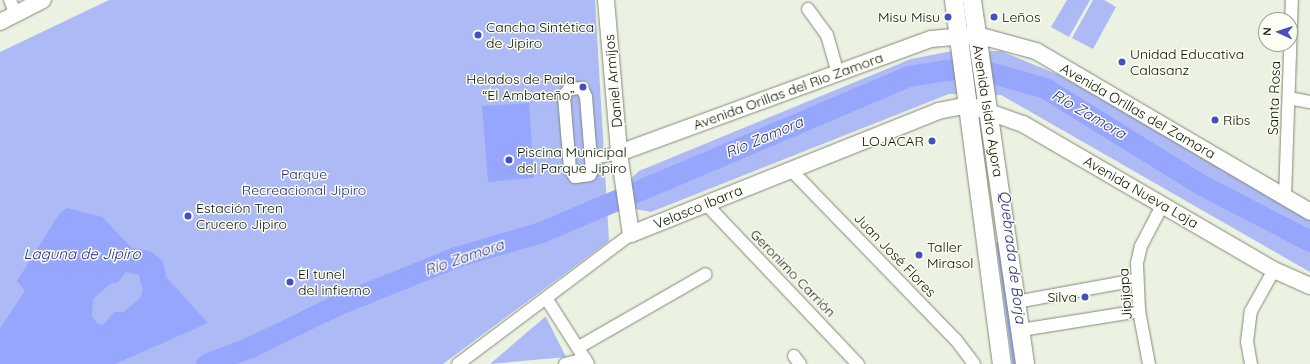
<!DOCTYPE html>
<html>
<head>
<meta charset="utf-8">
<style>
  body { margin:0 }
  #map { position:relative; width:1310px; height:364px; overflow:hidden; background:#ecf2e1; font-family:Quicksand,sans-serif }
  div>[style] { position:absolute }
  .green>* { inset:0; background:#adbaf5 }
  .water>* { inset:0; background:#97a6fd }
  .stream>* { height:3.5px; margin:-1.75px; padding:0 1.75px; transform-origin:1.75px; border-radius:1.75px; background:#97a6fd }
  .river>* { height:21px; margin:-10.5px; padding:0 10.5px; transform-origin:10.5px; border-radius:10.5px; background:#97a6fd }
  .roads { filter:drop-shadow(0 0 1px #828878) drop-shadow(0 0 1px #828878) }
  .minor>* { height:12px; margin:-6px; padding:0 6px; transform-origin:6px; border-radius:6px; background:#fff }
  .major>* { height:16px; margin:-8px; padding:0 8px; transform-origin:8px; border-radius:8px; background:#fff }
  .highway>* { height:18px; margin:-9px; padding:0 9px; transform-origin:9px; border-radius:9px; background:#fff }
  .dots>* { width:11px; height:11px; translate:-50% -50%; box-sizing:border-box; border:2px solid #fbfff4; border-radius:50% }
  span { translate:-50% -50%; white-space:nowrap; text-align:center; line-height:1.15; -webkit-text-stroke:3px #fbfff4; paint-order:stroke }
  .poi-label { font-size:14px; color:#0e100a }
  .right { translate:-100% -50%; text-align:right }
  .left { translate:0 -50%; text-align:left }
  .street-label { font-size:14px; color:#0e100a }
  .park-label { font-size:14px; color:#241f80 }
  .water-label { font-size:15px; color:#2a298a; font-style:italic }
  .north { position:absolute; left:1258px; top:12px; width:40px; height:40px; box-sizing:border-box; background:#fbfff4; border:1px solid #9c9f96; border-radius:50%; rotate:273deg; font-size:11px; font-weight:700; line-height:16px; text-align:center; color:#0e100a }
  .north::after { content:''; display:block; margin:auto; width:14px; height:18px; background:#474dc3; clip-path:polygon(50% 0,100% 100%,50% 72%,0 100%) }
</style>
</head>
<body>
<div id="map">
  <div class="green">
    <div style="clip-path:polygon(109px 0,595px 0,609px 241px,443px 364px,0 364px,0 52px)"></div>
    <div style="clip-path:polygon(1067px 0,1090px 0,1069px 37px,1051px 27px)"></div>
    <div style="clip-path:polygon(1093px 0,1104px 0,1116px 7px,1093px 49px,1072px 38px)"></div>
    <div style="clip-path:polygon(952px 51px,1001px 51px,1059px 75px,1310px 218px,1310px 272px,1001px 95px,949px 94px,651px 212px,635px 209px,627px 182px,639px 171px,911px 59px)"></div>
    <div style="clip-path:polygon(546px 317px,566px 357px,490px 364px,545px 317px)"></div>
  </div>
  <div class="water">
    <div style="clip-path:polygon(529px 103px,534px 178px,488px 182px,482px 106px)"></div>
    <div style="clip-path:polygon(evenodd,67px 208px,102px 217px,132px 248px,150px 251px,163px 261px,166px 277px,208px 323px,115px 364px,0 364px,0 328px,25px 291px,17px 281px,59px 214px,67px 208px,126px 272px,139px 275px,143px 291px,140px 298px,124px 312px,114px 312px,104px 324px,98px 324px,92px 317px,93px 299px,110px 284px,118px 282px,126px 272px)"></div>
  </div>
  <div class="stream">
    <div style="left:999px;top:244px;width:121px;rotate:82.4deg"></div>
  </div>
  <div class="river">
    <div style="left:206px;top:364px;width:47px;rotate:-21.1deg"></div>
    <div style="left:250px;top:347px;width:99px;rotate:-25.8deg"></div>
    <div style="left:339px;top:304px;width:126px;rotate:-21.9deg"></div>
    <div style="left:456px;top:257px;width:89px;rotate:-16.4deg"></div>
    <div style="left:541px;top:232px;width:400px;rotate:-23deg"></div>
    <div style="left:909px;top:76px;width:37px;rotate:-9deg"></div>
    <div style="left:946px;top:70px;width:29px;rotate:-4deg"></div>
    <div style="left:975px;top:68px;width:73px;rotate:15.9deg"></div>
    <div style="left:1045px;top:88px;width:182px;rotate:31.8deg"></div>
    <div style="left:1200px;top:184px;width:124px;rotate:27.4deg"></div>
  </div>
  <div class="roads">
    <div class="minor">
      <div style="left:10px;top:0;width:15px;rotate:67deg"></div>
      <div style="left:808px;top:9px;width:32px;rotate:54deg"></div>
      <div style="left:827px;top:35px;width:41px;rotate:74.2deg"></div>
      <div style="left:582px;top:88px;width:10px;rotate:66deg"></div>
      <div style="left:586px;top:97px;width:74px;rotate:85.4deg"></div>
      <div style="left:592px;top:171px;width:4px;rotate:117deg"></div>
      <div style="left:590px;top:175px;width:15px;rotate:172deg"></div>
      <div style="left:575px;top:177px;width:9px;rotate:-122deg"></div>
      <div style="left:570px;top:169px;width:73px;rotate:-94.7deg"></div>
      <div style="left:564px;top:96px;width:9px;rotate:-54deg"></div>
      <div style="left:569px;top:89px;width:13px;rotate:-4deg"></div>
      <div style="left:1289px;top:98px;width:21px;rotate:11deg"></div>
      <div style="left:592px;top:158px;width:27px;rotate:-10deg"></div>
      <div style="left:791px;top:170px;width:237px;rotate:45.9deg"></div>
      <div style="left:956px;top:340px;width:30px;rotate:53deg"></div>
      <div style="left:1285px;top:197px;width:197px;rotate:-88deg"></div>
      <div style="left:706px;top:204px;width:221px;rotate:46.5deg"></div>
      <div style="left:546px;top:298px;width:78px;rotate:57.5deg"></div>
      <div style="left:1016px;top:302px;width:122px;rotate:-10.4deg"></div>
      <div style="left:1021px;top:330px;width:120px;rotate:-9.1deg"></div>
      <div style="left:579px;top:347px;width:146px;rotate:-29.9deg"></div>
      <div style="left:794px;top:356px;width:10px;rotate:53deg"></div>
      <div style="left:458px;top:364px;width:216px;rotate:-36.9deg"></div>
      <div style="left:565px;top:364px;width:21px;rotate:-14deg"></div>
      <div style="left:1149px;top:364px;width:54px;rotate:-100.7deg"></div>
      <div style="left:1139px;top:311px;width:48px;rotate:-92.4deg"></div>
      <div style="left:1137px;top:263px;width:17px;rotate:-77deg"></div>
      <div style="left:1141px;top:246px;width:47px;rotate:-62.4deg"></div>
      <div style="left:1251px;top:364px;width:22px;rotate:-100deg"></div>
      <div style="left:1247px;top:342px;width:31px;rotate:-83deg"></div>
      <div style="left:1251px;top:311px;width:47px;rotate:-60.7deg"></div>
    </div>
    <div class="major">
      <div style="left:606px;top:0;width:154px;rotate:85.1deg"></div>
      <div style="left:619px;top:153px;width:82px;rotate:81.6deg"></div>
      <div style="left:631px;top:234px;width:331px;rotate:-21.8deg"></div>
      <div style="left:938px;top:111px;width:32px;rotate:-11deg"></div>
      <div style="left:969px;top:105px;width:57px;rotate:19.4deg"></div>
      <div style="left:1023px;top:124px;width:290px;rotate:30.2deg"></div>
      <div style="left:1274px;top:270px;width:39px;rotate:24deg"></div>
      <div style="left:0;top:22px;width:48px;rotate:-27.1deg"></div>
      <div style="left:619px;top:153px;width:332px;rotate:-20.1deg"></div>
      <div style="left:931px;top:39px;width:46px;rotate:-5deg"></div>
      <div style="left:977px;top:35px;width:61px;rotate:15.2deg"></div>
      <div style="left:1036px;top:51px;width:318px;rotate:30.4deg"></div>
    </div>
    <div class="highway">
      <div style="left:954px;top:0;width:367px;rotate:82.5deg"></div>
      <div style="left:972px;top:0;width:368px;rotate:81.7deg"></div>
    </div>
  </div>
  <div class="dots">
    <div style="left:948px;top:17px;background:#474dc3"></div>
    <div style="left:994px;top:17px;background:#474dc3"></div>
    <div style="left:478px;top:35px;background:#474dc3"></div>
    <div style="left:1122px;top:62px;background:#474dc3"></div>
    <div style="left:583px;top:87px;background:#474dc3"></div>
    <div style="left:1215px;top:120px;background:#474dc3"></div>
    <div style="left:932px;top:141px;background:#474dc3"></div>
    <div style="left:509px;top:160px;background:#474dc3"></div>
    <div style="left:188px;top:216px;background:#474dc3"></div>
    <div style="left:919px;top:255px;background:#474dc3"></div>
    <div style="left:290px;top:282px;background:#474dc3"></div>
    <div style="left:1085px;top:297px;background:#474dc3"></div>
  </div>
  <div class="poi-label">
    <span class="right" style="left:940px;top:17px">Misu Misu</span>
    <span class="left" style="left:1002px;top:17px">Leños</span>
    <span class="left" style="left:486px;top:35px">Cancha Sintética<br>de Jipiro</span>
    <span class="left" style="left:1130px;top:62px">Unidad Educativa<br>Calasanz</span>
    <span class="right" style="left:575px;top:87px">Helados de Paila<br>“El Ambateño”</span>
    <span class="left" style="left:1223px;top:120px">Ribs</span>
    <span class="right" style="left:924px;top:141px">LOJACAR</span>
    <span class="left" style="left:517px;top:160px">Piscina Municipal<br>del Parque Jipiro</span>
    <span class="left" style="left:196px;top:216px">Estación Tren<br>Crucero Jipiro</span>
    <span class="left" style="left:927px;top:255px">Taller<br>Mirasol</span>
    <span class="left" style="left:298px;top:282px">El tunel<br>del infierno</span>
    <span class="right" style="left:1077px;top:297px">Silva</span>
  </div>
  <div class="street-label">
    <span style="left:613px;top:81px;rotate:-95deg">Daniel Armijos</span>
    <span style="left:788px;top:91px;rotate:-20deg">Avenida Orillas del Rio Zamora</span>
    <span style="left:1274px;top:98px;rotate:-88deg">Santa Rosa</span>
    <span style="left:988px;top:111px;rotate:81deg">Avenida Isidro Ayora</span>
    <span style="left:1138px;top:111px;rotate:30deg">Avenida Orillas del Zamora</span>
    <span style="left:1141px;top:192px;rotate:30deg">Avenida Nueva Loja</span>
    <span style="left:698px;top:207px;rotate:-22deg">Velasco Ibarra</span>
    <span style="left:895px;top:255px;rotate:46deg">Juan José Flores</span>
    <span style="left:793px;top:273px;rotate:46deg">Geronimo Carrión</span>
    <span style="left:1125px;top:294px;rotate:-94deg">Jipijapa</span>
  </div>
  <div class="park-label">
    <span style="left:304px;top:182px">Parque<br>Recreacional Jipiro</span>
  </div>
  <div class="water-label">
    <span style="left:1089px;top:114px;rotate:30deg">Río Zamora</span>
    <span style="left:764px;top:137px;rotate:-23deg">Río Zamora</span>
    <span style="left:82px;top:254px">Laguna de Jipiro</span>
    <span style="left:464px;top:257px;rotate:-19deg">Río Zamora</span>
    <span style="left:1013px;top:257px;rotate:83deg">Quebrada de Borja</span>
  </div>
  <div class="north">N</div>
</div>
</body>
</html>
